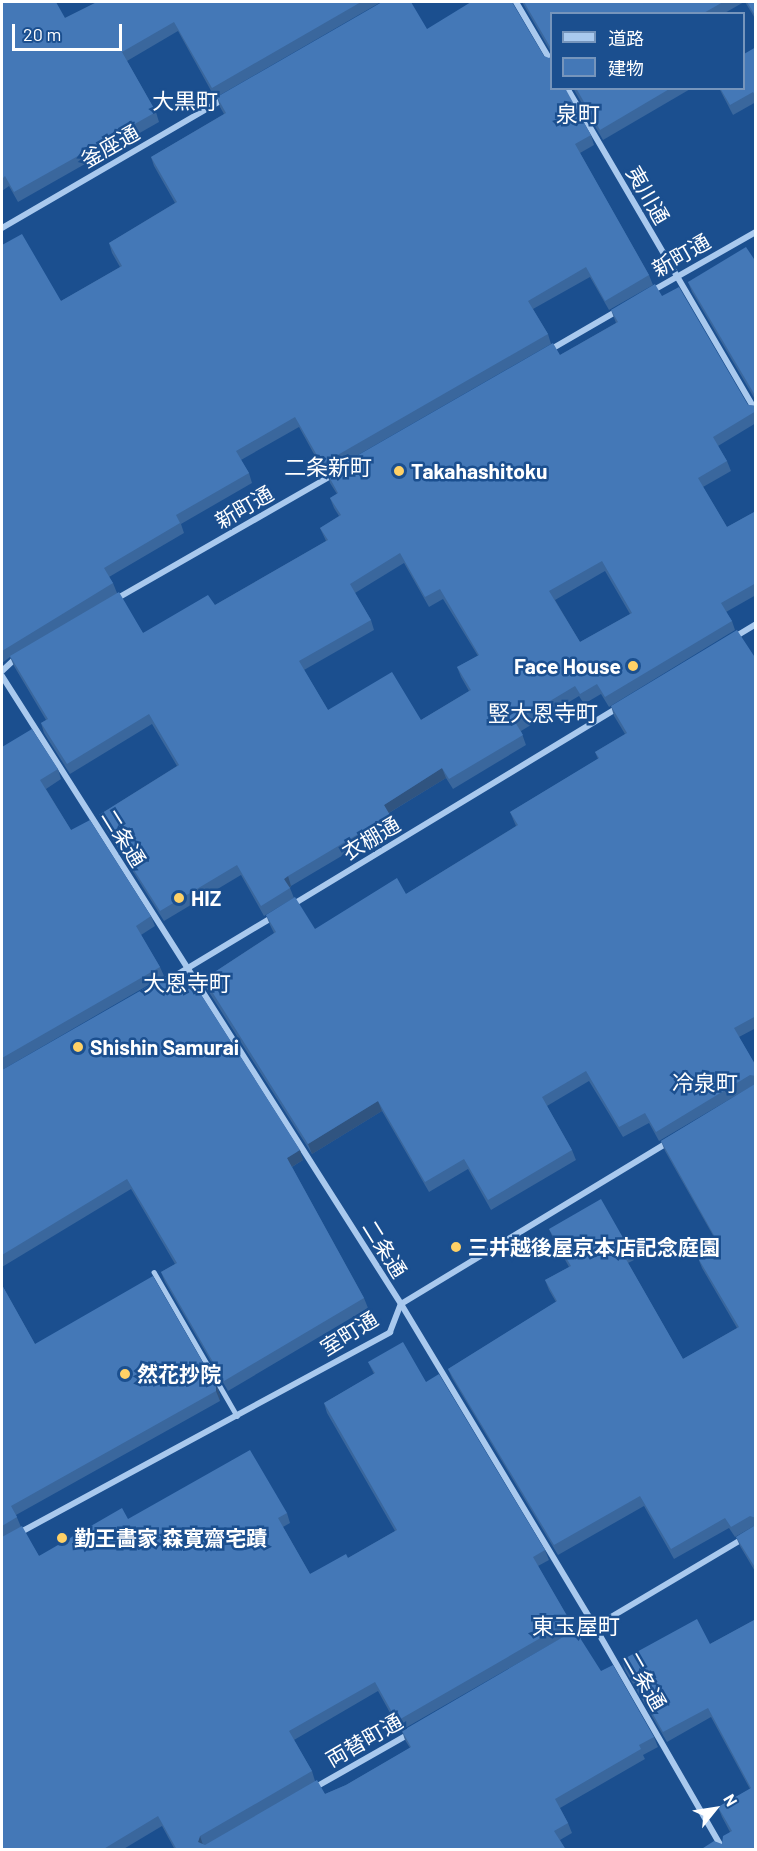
<!DOCTYPE html>
<html>
<head>
<meta charset="utf-8">
<style>
  body { margin:0 }
  #map { position:relative; width:757px; height:1851px; overflow:hidden; background:#1b4f8f; font-family:Barlow,"Noto Sans JP",sans-serif }
  div>[style] { position:absolute }
  .service>* { height:4.5px; margin:-2.25px; padding:0 2.25px; transform-origin:2.25px; border-radius:2.25px; background:#a9c9ee }
  .minor>* { height:6px; margin:-3px; padding:0 3px; transform-origin:3px; border-radius:3px; background:#a9c9ee }
  .wall>* { inset:0; background:#3a679d }
  .shaded-wall>* { inset:0; background:#305480 }
  .building>* { inset:0; background:#4478b7 }
  .dots>* { width:16px; height:16px; translate:-50% -50%; box-sizing:border-box; border:3px solid #1b4f8f; border-radius:50% }
  span { translate:-50% -50%; white-space:nowrap; text-align:center; line-height:1.15; -webkit-text-stroke:5px #1b4f8f; paint-order:stroke }
  .street-label { font-size:21px; color:#fff }
  .poi-label { font-size:21px; color:#fff; font-weight:700 }
  .left { translate:0 -50%; text-align:left }
  .right { translate:-100% -50%; text-align:right }
  .neighbourhood-label { font-size:22px; color:#fff }
  .frame { position:absolute; inset:0; border:3px solid #fff; pointer-events:none }
  .legend { position:absolute; left:550px; top:12px; width:195px; height:78px; box-sizing:border-box; background:#1b4f8f; border:2px solid #7695bc; margin:0; padding:8px 10px; list-style:none; font-size:18px; color:#fff }
  .legend li { display:flex; align-items:center; gap:12px; height:30px }
  .legend b { width:30px; border:2px solid #7695bc }
  .north { position:absolute; left:685px; top:1779px; width:60px; height:60px; -webkit-text-stroke:4px #1b4f8f; paint-order:stroke; rotate:60deg; font-size:16px; font-weight:700; line-height:24px; text-align:center; color:#fff }
  .north::after { content:''; display:block; margin:auto; width:21px; height:27px; background:#fff; clip-path:polygon(50% 0,100% 100%,50% 72%,0 100%) }
  .scale { position:absolute; left:12px; top:24px; width:110px; height:27px; box-sizing:border-box; border:3px solid #fff; border-top:0; padding-left:8px; font-size:18px; line-height:21px; white-space:nowrap; color:#fff; -webkit-text-stroke:4px #1b4f8f; paint-order:stroke }
</style>
</head>
<body>
<div id="map">
  <div class="service">
    <div style="left:154px;top:1272px;width:166px;rotate:60deg"></div>
  </div>
  <div class="minor">
    <div style="left:516px;top:2px;width:71px;rotate:59.5deg"></div>
    <div style="left:567px;top:88px;width:375px;rotate:59.7deg"></div>
    <div style="left:2px;top:228px;width:257px;rotate:-30.2deg"></div>
    <div style="left:652px;top:291px;width:120px;rotate:-29.6deg"></div>
    <div style="left:548px;top:351px;width:80px;rotate:-30.1deg"></div>
    <div style="left:116px;top:599px;width:251px;rotate:-29.8deg"></div>
    <div style="left:733px;top:638px;width:27px;rotate:-31deg"></div>
    <div style="left:2px;top:671px;width:21px;rotate:-43deg"></div>
    <div style="left:2px;top:676px;width:744px;rotate:57.57deg"></div>
    <div style="left:401px;top:1304px;width:377px;rotate:59deg"></div>
    <div style="left:595px;top:1627px;width:257px;rotate:60.1deg"></div>
    <div style="left:292px;top:905px;width:382px;rotate:-31.2deg"></div>
    <div style="left:163px;top:983px;width:128px;rotate:-31deg"></div>
    <div style="left:19px;top:1533px;width:422px;rotate:-28.4deg"></div>
    <div style="left:390px;top:1332px;width:30px;rotate:-69deg"></div>
    <div style="left:401px;top:1304px;width:312px;rotate:-31.2deg"></div>
    <div style="left:574px;top:1639px;width:212px;rotate:-30.7deg"></div>
    <div style="left:314px;top:1788px;width:109px;rotate:-29.6deg"></div>
  </div>
  <div class="wall">
    <div style="clip-path:polygon(2px 2px,65px 18px,97px 2px,381px 2px,215px 98px,178px 31px,127px 61px,156px 112px,159px 122px,18px 202px,9px 186px,2px 191px)"></div>
    <div style="clip-path:polygon(522px 2px,744px 2px,723px 14px,552px 14px,552px 54px)"></div>
    <div style="clip-path:polygon(745px 2px,756px 2px,756px 20px)"></div>
    <div style="clip-path:polygon(evenodd,427px 29px,552px 88px,591px 135px,594px 145px,580px 153px,649px 275px,653px 285px,609px 310px,590px 277px,533px 309px,548px 334px,551px 344px,325px 474px,299px 427px,241px 460px,249px 473px,252px 483px,181px 524px,184px 533px,109px 577px,113px 583px,117px 593px,143px 633px,215px 605px,326px 541px,320px 528px,339px 516px,334px 508px,330px 498px,337px 494px,330px 483px,327px 473px,560px 355px,616px 323px,611px 310px,662px 296px,748px 405px,756px 406px,756px 423px,718px 446px,727px 461px,731px 471px,703px 487px,727px 527px,756px 511px,756px 595px,726px 612px,732px 621px,735px 630px,609px 707px,601px 694px,584px 704px,579px 696px,521px 731px,526px 745px,453px 789px,446px 778px,389px 813px,394px 825px,291px 886px,290px 888px,294px 898px,264px 916px,241px 875px,164px 921px,103px 824px,99px 815px,177px 766px,152px 724px,70px 774px,44px 733px,41px 723px,46px 720px,14px 666px,10px 657px,2px 663px,2px 245px,61px 301px,120px 267px,112px 253px,109px 243px,175px 203px,154px 166px,151px 157px,224px 114px,220px 107px,217px 97px,427px 29px,404px 563px,429px 607px,443px 599px,478px 656px,457px 667px,461px 677px,469px 691px,421px 720px,328px 710px,304px 670px,374px 630px,371px 620px,355px 593px,404px 563px,427px 29px,605px 571px,630px 614px,580px 642px,555px 600px,605px 571px)"></div>
    <div style="clip-path:polygon(756px 47px,756px 102px,733px 115px,719px 88px,744px 88px)"></div>
    <div style="clip-path:polygon(573px 88px,692px 88px,603px 140px)"></div>
    <div style="clip-path:polygon(756px 262px,756px 401px,692px 292px,688px 282px)"></div>
    <div style="clip-path:polygon(756px 659px,756px 1028px,739px 1037px,756px 1066px,756px 1573px,740px 1546px,736px 1537px,754px 1526px,735px 1537px,729px 1528px,674px 1559px,644px 1506px,558px 1555px,452px 1378px,448px 1369px,556px 1302px,549px 1290px,545px 1280px,569px 1267px,553px 1238px,549px 1229px,630px 1250px,634px 1260px,628px 1263px,683px 1359px,737px 1328px,702px 1268px,698px 1258px,719px 1246px,665px 1151px,661px 1141px,754px 1085px,659px 1141px,649px 1123px,623px 1137px,589px 1081px,547px 1106px,572px 1150px,576px 1160px,491px 1210px,468px 1169px,429px 1192px,382px 1111px,312px 1154px,207px 989px,204px 979px,274px 933px,270px 925px,266px 915px,315px 929px,406px 894px,516px 826px,510px 812px,598px 759px,595px 752px,625px 734px,614px 716px,611px 706px)"></div>
    <div style="clip-path:polygon(2px 747px,58px 769px,61px 779px,46px 789px,71px 830px,151px 916px,155px 926px,141px 935px,160px 967px,164px 976px,2px 1070px)"></div>
    <div style="clip-path:polygon(174px 990px,181px 993px,303px 1160px,292px 1167px,364px 1298px,368px 1308px,228px 1391px,165px 1282px,161px 1272px,175px 1264px,131px 1189px,2px 1267px,2px 1070px)"></div>
    <div style="clip-path:polygon(2px 1285px,35px 1344px,216px 1385px,220px 1395px,220px 1401px,16px 1515px,21px 1527px,39px 1556px,128px 1519px,287px 1513px,290px 1523px,283px 1527px,310px 1574px,348px 1558px,395px 1531px,327px 1413px,324px 1403px,374px 1374px,368px 1362px,426px 1382px,545px 1550px,549px 1560px,538px 1566px,570px 1621px,574px 1631px,400px 1731px,378px 1691px,294px 1740px,312px 1771px,315px 1781px,325px 1794px,346px 1785px,410px 1748px,405px 1740px,402px 1731px,601px 1671px,654px 1737px,658px 1747px,643px 1755px,645px 1759px,560px 1808px,568px 1823px,572px 1833px,560px 1840px,566px 1850px,175px 1850px,162px 1826px,122px 1850px,2px 1850px)"></div>
    <div style="clip-path:polygon(756px 1619px,756px 1850px,722px 1844px,730px 1832px,722px 1817px,718px 1807px,750px 1789px,711px 1717px,667px 1742px,625px 1670px,622px 1660px,710px 1644px)"></div>
  </div>
  <div class="shaded-wall">
    <div style="clip-path:polygon(442px 768px,446px 778px,387px 814px,384px 805px)"></div>
    <div style="clip-path:polygon(288px 876px,291px 886px,288px 889px,284px 879px)"></div>
    <div style="clip-path:polygon(378px 1101px,382px 1111px,312px 1154px,308px 1144px)"></div>
    <div style="clip-path:polygon(300px 1150px,303px 1160px,290px 1168px,287px 1158px)"></div>
    <div style="clip-path:polygon(216px 1385px,220px 1395px,220px 1401px,216px 1391px)"></div>
    <div style="clip-path:polygon(200px 1836px,203px 1845px,198px 1842px)"></div>
  </div>
  <div class="building">
    <div style="clip-path:polygon(2px 2px,56px 2px,65px 18px,97px 2px,361px 2px,212px 88px,174px 22px,122px 52px,156px 112px,14px 192px,5px 176px,2px 179px)"></div>
    <div style="clip-path:polygon(382px 2px,411px 2px,427px 29px,471px 2px,512px 2px,544px 56px,549px 58px,552px 56px,552px 88px,565px 88px,591px 135px,575px 144px,649px 275px,605px 301px,586px 267px,528px 301px,548px 334px,322px 464px,295px 417px,236px 451px,249px 473px,176px 515px,180px 523px,104px 568px,113px 583px,2px 651px,2px 245px,22px 234px,61px 301px,122px 266px,109px 243px,177px 202px,151px 157px,226px 113px,217px 97px)"></div>
    <div style="clip-path:polygon(524px 2px,723px 2px,702px 14px,552px 14px,552px 50px)"></div>
    <div style="clip-path:polygon(747px 2px,756px 2px,756px 17px)"></div>
    <div style="clip-path:polygon(756px 47px,756px 97px,753px 92px,730px 105px,720px 88px,744px 88px,744px 54px)"></div>
    <div style="clip-path:polygon(576px 88px,671px 88px,600px 130px)"></div>
    <div style="clip-path:polygon(746px 247px,756px 262px,756px 397px,688px 282px)"></div>
    <div style="clip-path:polygon(evenodd,655px 284px,662px 296px,679px 287px,748px 405px,756px 406px,756px 411px,713px 437px,727px 461px,698px 478px,727px 527px,756px 511px,756px 583px,721px 603px,732px 621px,605px 697px,597px 684px,580px 694px,575px 686px,515px 722px,523px 735px,449px 779px,442px 768px,384px 805px,390px 815px,288px 876px,284px 879px,290px 888px,261px 906px,237px 865px,160px 911px,99px 815px,179px 765px,149px 714px,67px 764px,41px 723px,48px 719px,10px 656px,119px 592px,143px 633px,208px 595px,215px 605px,328px 540px,320px 528px,341px 515px,330px 498px,338px 493px,327px 473px,553px 343px,560px 355px,618px 322px,611px 310px,655px 284px,400px 553px,425px 597px,440px 589px,479px 655px,457px 667px,471px 690px,421px 720px,392px 672px,328px 710px,299px 661px,371px 620px,350px 584px,400px 553px,655px 284px,602px 561px,632px 613px,580px 642px,549px 591px,602px 561px)"></div>
    <div style="clip-path:polygon(737px 630px,756px 659px,756px 1016px,734px 1028px,756px 1066px,756px 1076px,750px 1075px,656px 1132px,645px 1113px,619px 1127px,586px 1071px,542px 1097px,572px 1150px,488px 1200px,464px 1159px,425px 1182px,378px 1101px,308px 1144px,204px 979px,276px 932px,266px 915px,295px 897px,315px 929px,397px 878px,406px 894px,518px 825px,510px 812px,599px 758px,595px 752px,627px 733px,611px 706px)"></div>
    <div style="clip-path:polygon(32px 729px,58px 769px,40px 780px,71px 830px,90px 820px,151px 916px,136px 926px,160px 967px,2px 1058px,2px 747px)"></div>
    <div style="clip-path:polygon(166px 976px,174px 990px,178px 988px,181px 993px,195px 985px,300px 1150px,287px 1158px,364px 1298px,224px 1381px,161px 1272px,177px 1263px,127px 1179px,2px 1255px,2px 1070px)"></div>
    <div style="clip-path:polygon(756px 1082px,756px 1518px,750px 1516px,731px 1527px,725px 1518px,671px 1549px,640px 1496px,554px 1545px,448px 1369px,557px 1301px,545px 1280px,571px 1266px,549px 1229px,601px 1199px,630px 1250px,623px 1254px,683px 1359px,739px 1327px,698px 1258px,720px 1246px,661px 1141px,755px 1084px)"></div>
    <div style="clip-path:polygon(153px 1276px,216px 1385px,216px 1391px,11px 1506px,17px 1517px,2px 1526px,2px 1285px,35px 1344px)"></div>
    <div style="clip-path:polygon(403px 1342px,426px 1382px,439px 1374px,545px 1550px,533px 1557px,570px 1621px,397px 1721px,375px 1682px,289px 1731px,312px 1771px,200px 1836px,198px 1842px,205px 1845px,317px 1780px,325px 1794px,346px 1785px,411px 1747px,402px 1731px,575px 1630px,601px 1671px,613px 1665px,654px 1737px,639px 1745px,641px 1749px,555px 1799px,568px 1823px,554px 1831px,566px 1850px,177px 1850px,158px 1816px,102px 1850px,2px 1850px,2px 1537px,22px 1526px,39px 1556px,122px 1508px,128px 1519px,250px 1450px,287px 1513px,278px 1518px,310px 1574px,346px 1554px,348px 1558px,397px 1530px,324px 1403px,375px 1373px,368px 1362px)"></div>
    <div style="clip-path:polygon(756px 1525px,756px 1569px,736px 1537px)"></div>
    <div style="clip-path:polygon(697px 1619px,710px 1644px,756px 1619px,756px 1850px,700px 1850px,714px 1841px,722px 1844px,723px 1836px,732px 1831px,718px 1807px,751px 1788px,708px 1708px,663px 1732px,622px 1660px)"></div>
  </div>
  <div class="dots">
    <div style="left:399px;top:471px;background:#ffd166"></div>
    <div style="left:633px;top:666px;background:#ffd166"></div>
    <div style="left:179px;top:898px;background:#ffd166"></div>
    <div style="left:78px;top:1047px;background:#ffd166"></div>
    <div style="left:456px;top:1247px;background:#ffd166"></div>
    <div style="left:125px;top:1374px;background:#ffd166"></div>
    <div style="left:62px;top:1538px;background:#ffd166"></div>
  </div>
  <div class="street-label">
    <span style="left:110px;top:146px;rotate:-30deg">釜座通</span>
    <span style="left:648px;top:195px;rotate:60deg">夷川通</span>
    <span style="left:681px;top:255px;rotate:-30deg">新町通</span>
    <span style="left:244px;top:507px;rotate:-30deg">新町通</span>
    <span style="left:124px;top:838px;rotate:58deg">二条通</span>
    <span style="left:371px;top:838px;rotate:-31deg">衣棚通</span>
    <span style="left:385px;top:1249px;rotate:58deg">二条通</span>
    <span style="left:349px;top:1333px;rotate:-32deg">室町通</span>
    <span style="left:645px;top:1681px;rotate:60deg">二条通</span>
    <span style="left:364px;top:1740px;rotate:-30deg">両替町通</span>
  </div>
  <div class="poi-label">
    <span class="left" style="left:411px;top:471px">Takahashitoku</span>
    <span class="right" style="left:621px;top:666px">Face House</span>
    <span class="left" style="left:191px;top:898px">HIZ</span>
    <span class="left" style="left:90px;top:1047px">Shishin Samurai</span>
    <span class="left" style="left:468px;top:1247px">三井越後屋京本店記念庭園</span>
    <span class="left" style="left:137px;top:1374px">然花抄院</span>
    <span class="left" style="left:74px;top:1538px">勤王畵家 森寛齋宅蹟</span>
  </div>
  <div class="neighbourhood-label">
    <span style="left:185px;top:101px">大黒町</span>
    <span style="left:578px;top:114px">泉町</span>
    <span style="left:328px;top:467px">二条新町</span>
    <span style="left:543px;top:713px">竪大恩寺町</span>
    <span style="left:187px;top:983px">大恩寺町</span>
    <span style="left:705px;top:1083px">冷泉町</span>
    <span style="left:576px;top:1626px">東玉屋町</span>
  </div>
  <div class="frame"></div>
  <ul class="legend">
  <li><b style="height:8px;background:#a9c9ee"></b>道路</li>
  <li><b style="height:16px;background:#4478b7"></b>建物</li>
  </ul>
  <div class="north">N</div>
  <div class="scale">20 m</div>
</div>
</body>
</html>
